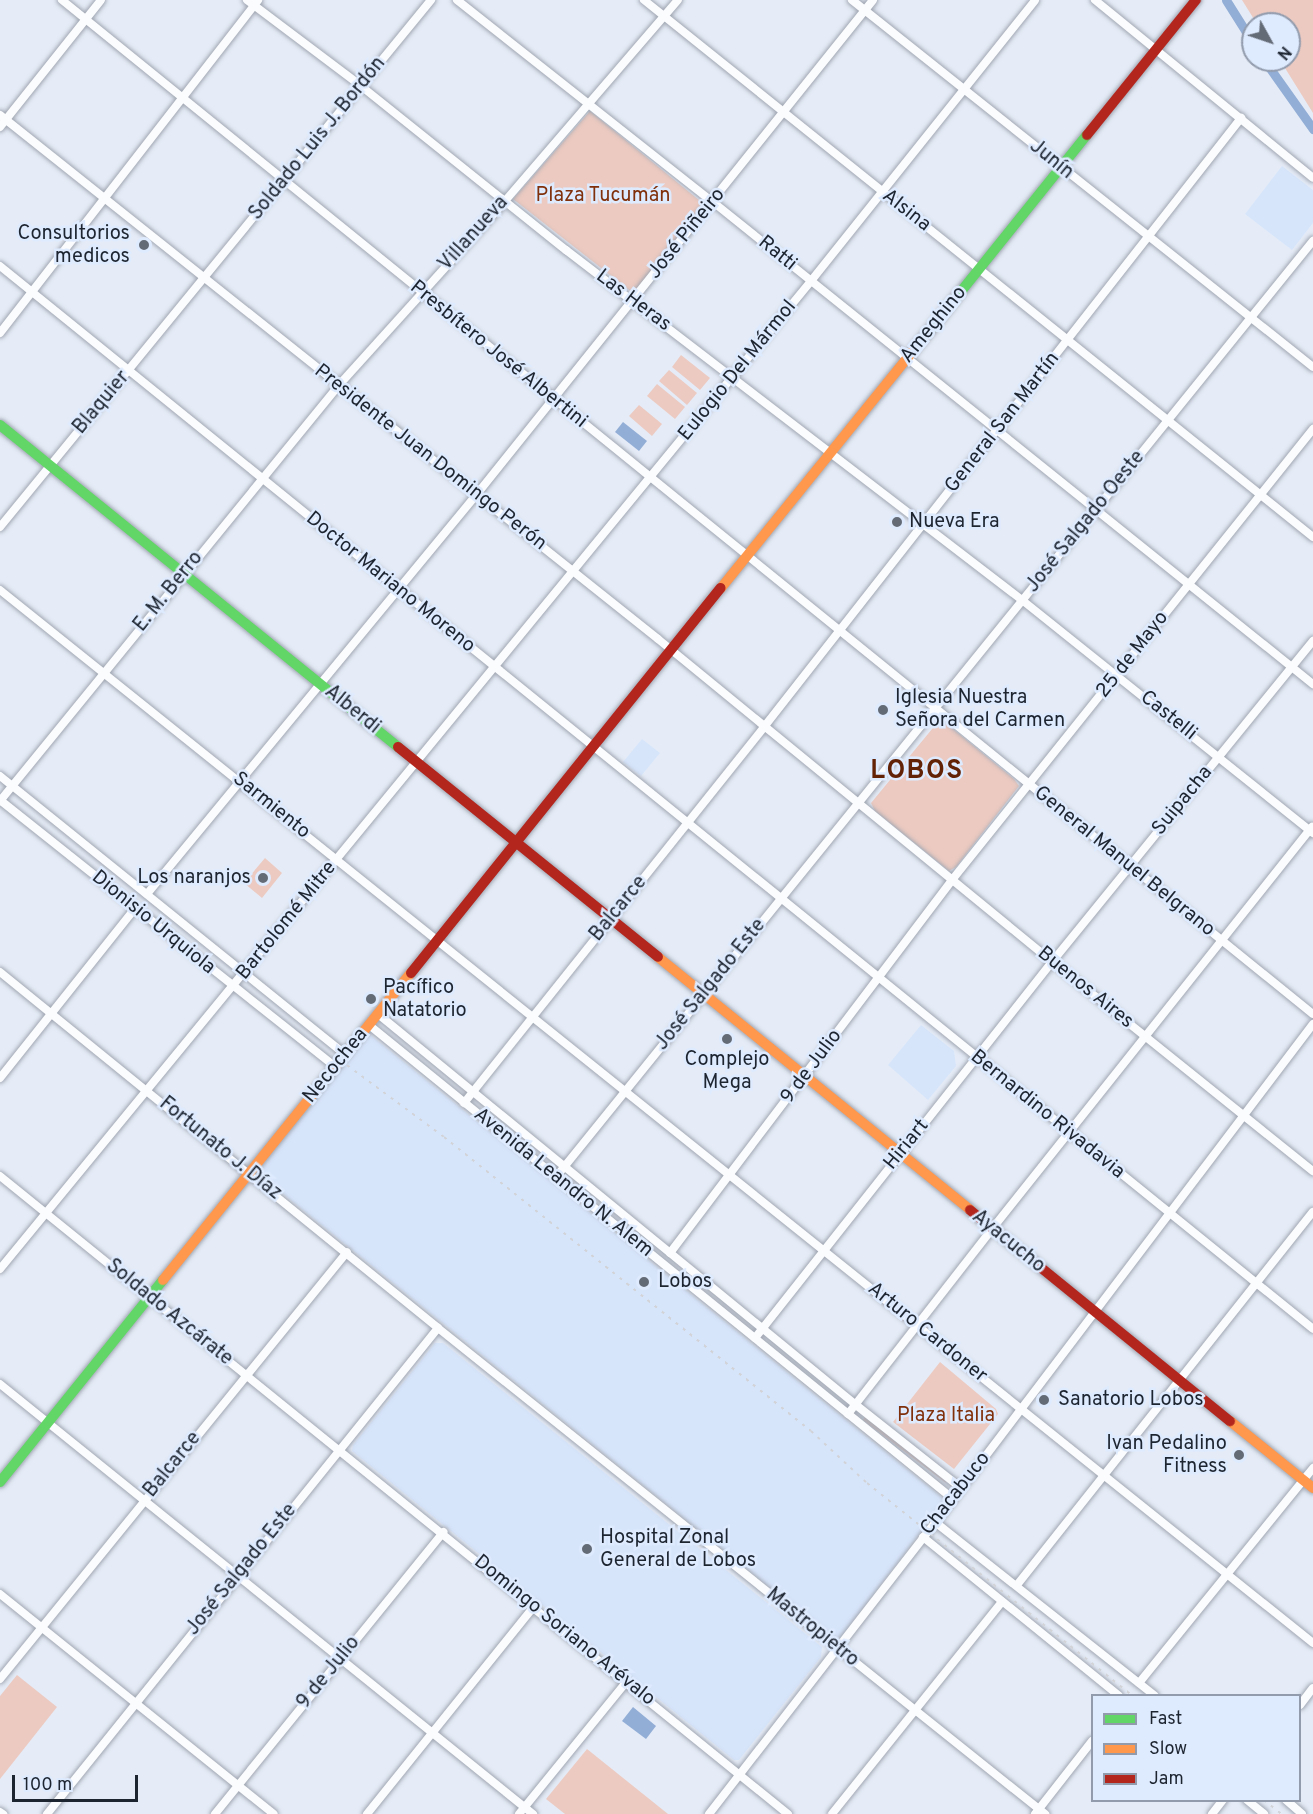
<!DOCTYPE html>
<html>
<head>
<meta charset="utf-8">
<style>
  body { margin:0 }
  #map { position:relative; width:1313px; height:1814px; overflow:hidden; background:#e5ecf7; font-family:Overpass,sans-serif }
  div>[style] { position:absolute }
  .built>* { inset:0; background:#d7e5fb }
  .green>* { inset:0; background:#eccac1 }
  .water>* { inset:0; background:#92add6 }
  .canal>* { height:9px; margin:-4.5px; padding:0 4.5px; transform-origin:4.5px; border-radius:4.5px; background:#92add6 }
  .roads { filter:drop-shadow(0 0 2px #a1a7b2) drop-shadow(0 0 2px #a1a7b2) }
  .street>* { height:8px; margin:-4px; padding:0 4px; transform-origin:4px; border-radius:4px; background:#fbfcfe }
  .fast>* { height:10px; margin:-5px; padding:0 5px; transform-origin:5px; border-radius:5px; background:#63d668 }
  .slow>* { height:10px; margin:-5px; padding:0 5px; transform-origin:5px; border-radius:5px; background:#ff974d }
  .jam>* { height:10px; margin:-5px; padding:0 5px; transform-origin:5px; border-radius:5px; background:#b3261e }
  .rail>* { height:2px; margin-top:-1px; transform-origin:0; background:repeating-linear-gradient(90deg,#d1d3d7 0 3px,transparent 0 9px) }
  .dots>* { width:16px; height:16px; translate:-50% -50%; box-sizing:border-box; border:3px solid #deeafe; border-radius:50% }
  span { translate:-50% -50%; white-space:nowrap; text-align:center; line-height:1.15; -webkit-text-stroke:5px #deeafe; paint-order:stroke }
  .street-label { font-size:20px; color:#1d2531 }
  .park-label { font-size:20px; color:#80300b }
  .poi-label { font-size:20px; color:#1d2531 }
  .right { translate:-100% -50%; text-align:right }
  .left { translate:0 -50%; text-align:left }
  .district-label { font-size:26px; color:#622205; font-weight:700; letter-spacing:1.5px }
  .legend { position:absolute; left:1091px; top:1694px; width:210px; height:108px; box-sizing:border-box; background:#deeafe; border:2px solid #919bac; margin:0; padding:8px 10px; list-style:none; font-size:18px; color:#1d2531 }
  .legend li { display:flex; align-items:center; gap:12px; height:30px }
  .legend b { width:30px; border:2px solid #919bac }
  .north { position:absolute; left:1241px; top:12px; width:60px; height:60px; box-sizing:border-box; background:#deeafe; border:2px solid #919bac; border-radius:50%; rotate:130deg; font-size:16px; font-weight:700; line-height:24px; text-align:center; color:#1d2531 }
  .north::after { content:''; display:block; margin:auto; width:21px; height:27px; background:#636b76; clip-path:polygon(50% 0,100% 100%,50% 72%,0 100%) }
  .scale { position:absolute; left:12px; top:1775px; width:126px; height:27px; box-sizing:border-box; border:3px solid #1d2531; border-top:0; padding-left:8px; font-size:18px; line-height:21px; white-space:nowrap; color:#1d2531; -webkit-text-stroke:4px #deeafe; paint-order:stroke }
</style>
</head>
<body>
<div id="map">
  <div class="built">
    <div style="clip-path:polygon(1282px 166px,1313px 190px,1313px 223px,1292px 250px,1245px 214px)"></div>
    <div style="clip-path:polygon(642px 739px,660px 753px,641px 776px,623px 762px)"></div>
    <div style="clip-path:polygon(921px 1025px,954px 1051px,956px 1066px,928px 1100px,888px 1065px)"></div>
    <div style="clip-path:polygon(368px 1033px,945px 1500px,837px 1642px,256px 1172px)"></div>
    <div style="clip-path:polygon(435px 1343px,443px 1343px,822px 1647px,821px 1657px,739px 1760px,734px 1760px,352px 1451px,353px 1445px)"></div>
  </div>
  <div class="green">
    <div style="clip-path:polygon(1242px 0,1313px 0,1313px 113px,1280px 60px,1289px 60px,1289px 24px,1257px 24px)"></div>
    <div style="clip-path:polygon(590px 111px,705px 205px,633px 293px,513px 199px)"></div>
    <div style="clip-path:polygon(681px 355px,710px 378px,700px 390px,672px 367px)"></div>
    <div style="clip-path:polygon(669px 370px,697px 393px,687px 405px,659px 381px)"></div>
    <div style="clip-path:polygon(657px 384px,685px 407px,675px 419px,647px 396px)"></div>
    <div style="clip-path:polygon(639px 405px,662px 424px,652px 436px,629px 416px)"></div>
    <div style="clip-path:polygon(937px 723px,947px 724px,1014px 779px,1019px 786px,956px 867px,949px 871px,875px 811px,871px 803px)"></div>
    <div style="clip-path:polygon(265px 858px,282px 873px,262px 898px,244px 883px)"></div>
    <div style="clip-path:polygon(940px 1362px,996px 1409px,998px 1414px,954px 1469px,893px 1422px)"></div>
    <div style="clip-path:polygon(865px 1417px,945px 1481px,946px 1483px,863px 1420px)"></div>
    <div style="clip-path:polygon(17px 1675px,57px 1707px,0 1779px,0 1696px)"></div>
    <div style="clip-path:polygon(587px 1749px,668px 1814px,565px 1814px,546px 1799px)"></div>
  </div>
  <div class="water">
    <div style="clip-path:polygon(623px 422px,647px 441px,639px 451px,615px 432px)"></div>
    <div style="clip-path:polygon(633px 1707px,656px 1726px,646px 1739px,622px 1721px)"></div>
  </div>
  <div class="canal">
    <div style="left:1226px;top:0;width:51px;rotate:57.9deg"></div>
    <div style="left:1264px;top:60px;width:85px;rotate:54.6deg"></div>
  </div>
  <div class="roads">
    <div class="street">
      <div style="left:62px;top:0;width:1610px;rotate:39.03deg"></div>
      <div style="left:247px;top:0;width:143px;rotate:37deg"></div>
      <div style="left:361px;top:86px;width:263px;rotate:38.7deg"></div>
      <div style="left:566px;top:250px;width:575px;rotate:37.51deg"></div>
      <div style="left:1022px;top:600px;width:373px;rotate:38.7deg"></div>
      <div style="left:457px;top:0;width:326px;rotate:38.3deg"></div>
      <div style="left:713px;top:202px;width:770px;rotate:38.78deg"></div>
      <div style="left:644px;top:0;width:858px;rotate:38.75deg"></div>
      <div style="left:852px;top:0;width:589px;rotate:38.52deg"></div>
      <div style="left:1095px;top:0;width:281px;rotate:39.2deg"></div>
      <div style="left:0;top:115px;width:841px;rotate:38.53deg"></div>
      <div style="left:658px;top:639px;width:499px;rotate:39.3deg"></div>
      <div style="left:1044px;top:955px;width:345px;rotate:38.8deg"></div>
      <div style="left:0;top:127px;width:162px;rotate:-51.5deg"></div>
      <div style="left:0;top:266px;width:1689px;rotate:38.99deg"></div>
      <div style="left:0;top:333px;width:421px;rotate:-52.2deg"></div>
      <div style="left:0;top:527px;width:681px;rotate:-50.72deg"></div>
      <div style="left:0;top:590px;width:1683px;rotate:38.73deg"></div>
      <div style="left:0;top:776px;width:443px;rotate:38.9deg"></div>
      <div style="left:0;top:800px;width:427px;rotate:38.5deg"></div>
      <div style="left:0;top:801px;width:537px;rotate:-50.82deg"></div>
      <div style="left:339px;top:385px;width:248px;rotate:-47.9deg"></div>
      <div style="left:505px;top:201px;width:265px;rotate:-49.3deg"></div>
      <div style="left:147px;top:894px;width:519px;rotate:-50.48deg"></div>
      <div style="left:477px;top:494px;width:633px;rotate:-51.28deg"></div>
      <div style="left:0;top:972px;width:564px;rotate:39.1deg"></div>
      <div style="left:438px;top:1328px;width:778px;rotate:38.68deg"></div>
      <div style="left:378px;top:1014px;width:618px;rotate:39.28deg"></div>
      <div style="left:856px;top:1405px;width:134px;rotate:38.3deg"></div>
      <div style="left:369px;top:1025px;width:752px;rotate:39.06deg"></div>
      <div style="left:0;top:1078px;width:217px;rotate:-51.5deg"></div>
      <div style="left:464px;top:1103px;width:481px;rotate:-51.4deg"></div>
      <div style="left:764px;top:727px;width:774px;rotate:-51.93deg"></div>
      <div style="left:0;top:1176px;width:1014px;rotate:39deg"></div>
      <div style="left:556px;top:1177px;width:1204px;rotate:-51.04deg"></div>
      <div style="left:670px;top:1253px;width:468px;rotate:-52.9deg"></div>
      <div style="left:952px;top:880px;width:578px;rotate:-51.32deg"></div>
      <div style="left:0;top:1269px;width:1278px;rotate:-50.62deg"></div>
      <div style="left:811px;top:281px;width:359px;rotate:-51.4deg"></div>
      <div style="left:755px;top:1338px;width:479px;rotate:-51.7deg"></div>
      <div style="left:1052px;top:962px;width:414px;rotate:-50.9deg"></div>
      <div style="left:0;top:1384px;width:685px;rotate:38.9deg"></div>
      <div style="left:848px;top:1414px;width:234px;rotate:-52.1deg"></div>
      <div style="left:992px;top:1229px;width:514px;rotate:-51.48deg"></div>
      <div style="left:935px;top:1522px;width:280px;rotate:38.3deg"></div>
      <div style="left:923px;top:1537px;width:252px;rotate:39deg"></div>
      <div style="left:1017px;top:1585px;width:476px;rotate:-51.6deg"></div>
      <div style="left:0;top:1594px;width:351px;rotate:38.8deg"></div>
      <div style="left:0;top:1679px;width:550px;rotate:-50.9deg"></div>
      <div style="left:1139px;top:1683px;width:277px;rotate:-51deg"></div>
      <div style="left:1300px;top:1705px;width:21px;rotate:-53deg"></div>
      <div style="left:1247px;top:1800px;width:22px;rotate:39deg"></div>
      <div style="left:1286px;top:1800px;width:21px;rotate:41deg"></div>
      <div style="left:0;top:1812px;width:4px;rotate:34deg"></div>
      <div style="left:47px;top:1814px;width:624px;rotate:-51.18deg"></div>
      <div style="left:215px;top:1814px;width:363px;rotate:-51deg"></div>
      <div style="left:367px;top:1814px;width:267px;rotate:-51.2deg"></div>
      <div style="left:519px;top:1814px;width:171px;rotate:-50.9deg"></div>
      <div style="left:709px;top:1814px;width:398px;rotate:-52.2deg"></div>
      <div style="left:953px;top:1499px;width:596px;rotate:-52.84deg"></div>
      <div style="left:832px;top:1814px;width:272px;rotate:-51.3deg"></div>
      <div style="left:1035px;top:1814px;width:93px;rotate:-52deg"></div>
      <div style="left:1212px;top:1814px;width:18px;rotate:-52deg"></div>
    </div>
    <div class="fast">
      <div style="left:930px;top:330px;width:250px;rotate:-51.2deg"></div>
      <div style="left:0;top:425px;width:512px;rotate:38.97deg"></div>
      <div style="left:0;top:1482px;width:260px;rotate:-51.1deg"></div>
    </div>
    <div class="slow">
      <div style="left:721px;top:588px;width:332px;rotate:-51deg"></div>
      <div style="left:658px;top:957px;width:402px;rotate:39deg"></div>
      <div style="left:163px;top:1280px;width:395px;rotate:-51.1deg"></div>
      <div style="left:1230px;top:1421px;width:107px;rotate:38.9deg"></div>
    </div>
    <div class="jam">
      <div style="left:1087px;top:135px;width:174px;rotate:-51.1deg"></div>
      <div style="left:398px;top:747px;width:334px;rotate:38.9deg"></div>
      <div style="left:411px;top:973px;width:494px;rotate:-51.2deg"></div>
      <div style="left:970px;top:1210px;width:335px;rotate:39.1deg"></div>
    </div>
  </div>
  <div class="rail">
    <div style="left:340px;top:1060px;width:129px;rotate:36.5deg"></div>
    <div style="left:444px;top:1137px;width:470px;rotate:38.7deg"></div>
    <div style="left:811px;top:1431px;width:76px;rotate:42.9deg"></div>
    <div style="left:867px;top:1483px;width:341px;rotate:38.7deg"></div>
    <div style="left:1264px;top:1800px;width:22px;rotate:39deg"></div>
  </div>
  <div class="dots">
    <div style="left:144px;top:245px;background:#636b76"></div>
    <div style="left:897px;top:522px;background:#636b76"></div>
    <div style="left:883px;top:710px;background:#636b76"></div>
    <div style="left:263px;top:878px;background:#636b76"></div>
    <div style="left:371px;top:999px;background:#636b76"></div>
    <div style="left:727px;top:1039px;background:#636b76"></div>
    <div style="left:644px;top:1282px;background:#636b76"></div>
    <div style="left:1044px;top:1400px;background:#636b76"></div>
    <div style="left:1239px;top:1455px;background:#636b76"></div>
    <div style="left:587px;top:1549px;background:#636b76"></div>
  </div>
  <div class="street-label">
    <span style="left:318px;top:139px;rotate:-51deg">Soldado Luis J. Bordón</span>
    <span style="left:1051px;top:160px;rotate:39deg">Junín</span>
    <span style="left:906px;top:211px;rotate:38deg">Alsina</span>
    <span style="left:474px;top:234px;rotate:-48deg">Villanueva</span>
    <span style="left:687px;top:234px;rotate:-51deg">José Piñeiro</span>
    <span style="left:777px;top:254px;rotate:39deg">Ratti</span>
    <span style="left:633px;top:301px;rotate:37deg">Las Heras</span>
    <span style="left:934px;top:325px;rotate:-51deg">Ameghino</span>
    <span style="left:498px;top:355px;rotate:39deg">Presbítero José Albertini</span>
    <span style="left:738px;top:371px;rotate:-51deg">Eulogio Del Mármol</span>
    <span style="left:102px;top:403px;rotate:-50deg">Blaquier</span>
    <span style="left:1003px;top:423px;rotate:-52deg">General San Martín</span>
    <span style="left:430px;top:458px;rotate:38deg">Presidente Juan Domingo Perón</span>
    <span style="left:1086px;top:522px;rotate:-51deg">José Salgado Oeste</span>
    <span style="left:390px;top:583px;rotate:39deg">Doctor Mariano Moreno</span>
    <span style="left:169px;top:592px;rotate:-51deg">E. M. Berro</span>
    <span style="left:1133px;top:655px;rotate:-52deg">25 de Mayo</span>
    <span style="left:352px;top:710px;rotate:39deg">Alberdi</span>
    <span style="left:1168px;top:716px;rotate:39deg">Castelli</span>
    <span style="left:1183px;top:801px;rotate:-51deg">Suipacha</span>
    <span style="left:271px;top:806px;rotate:39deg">Sarmiento</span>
    <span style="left:1124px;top:862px;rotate:39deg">General Manuel Belgrano</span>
    <span style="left:619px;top:909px;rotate:-51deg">Balcarce</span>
    <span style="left:287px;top:921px;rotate:-51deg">Bartolomé Mitre</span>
    <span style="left:153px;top:923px;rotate:39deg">Dionisio Urquiola</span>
    <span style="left:711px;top:985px;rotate:-51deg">José Salgado Este</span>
    <span style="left:1085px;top:988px;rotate:39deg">Buenos Aires</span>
    <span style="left:336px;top:1066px;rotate:-51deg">Necochea</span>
    <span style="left:812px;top:1067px;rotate:-53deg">9 de Julio</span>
    <span style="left:1047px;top:1115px;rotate:39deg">Bernardino Rivadavia</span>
    <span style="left:907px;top:1145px;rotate:-51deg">Hiriart</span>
    <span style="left:220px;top:1149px;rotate:39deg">Fortunato J. Díaz</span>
    <span style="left:563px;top:1183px;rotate:39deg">Avenida Leandro N. Alem</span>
    <span style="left:1008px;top:1242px;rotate:39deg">Ayacucho</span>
    <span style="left:169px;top:1313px;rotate:39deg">Soldado Azcárate</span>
    <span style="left:927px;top:1333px;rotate:39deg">Arturo Cardoner</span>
    <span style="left:173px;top:1465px;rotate:-51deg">Balcarce</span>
    <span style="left:956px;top:1494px;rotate:-52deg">Chacabuco</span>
    <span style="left:242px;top:1570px;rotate:-51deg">José Salgado Este</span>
    <span style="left:812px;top:1628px;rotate:39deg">Mastropietro</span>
    <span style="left:564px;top:1631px;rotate:39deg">Domingo Soriano Arévalo</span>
    <span style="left:329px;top:1673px;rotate:-51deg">9 de Julio</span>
  </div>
  <div class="park-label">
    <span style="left:603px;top:196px">Plaza Tucumán</span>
    <span style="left:946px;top:1416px">Plaza Italia</span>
  </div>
  <div class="poi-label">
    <span class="right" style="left:130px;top:246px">Consultorios<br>medicos</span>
    <span class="left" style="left:909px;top:522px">Nueva Era</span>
    <span class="left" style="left:895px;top:710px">Iglesia Nuestra<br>Señora del Carmen</span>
    <span class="right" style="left:251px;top:878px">Los naranjos</span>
    <span class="left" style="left:383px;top:1000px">Pacífico<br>Natatorio</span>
    <span style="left:727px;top:1072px">Complejo<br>Mega</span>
    <span class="left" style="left:658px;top:1282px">Lobos</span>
    <span class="left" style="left:1058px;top:1400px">Sanatorio Lobos</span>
    <span class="right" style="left:1227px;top:1456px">Ivan Pedalino<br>Fitness</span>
    <span class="left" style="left:600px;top:1550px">Hospital Zonal<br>General de Lobos</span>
  </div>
  <div class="district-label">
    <span style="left:917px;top:772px">LOBOS</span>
  </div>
  <ul class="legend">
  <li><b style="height:8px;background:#63d668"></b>Fast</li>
  <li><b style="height:8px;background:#ff974d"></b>Slow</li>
  <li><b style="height:8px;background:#b3261e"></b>Jam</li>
  </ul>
  <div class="north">N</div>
  <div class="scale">100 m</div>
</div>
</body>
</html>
